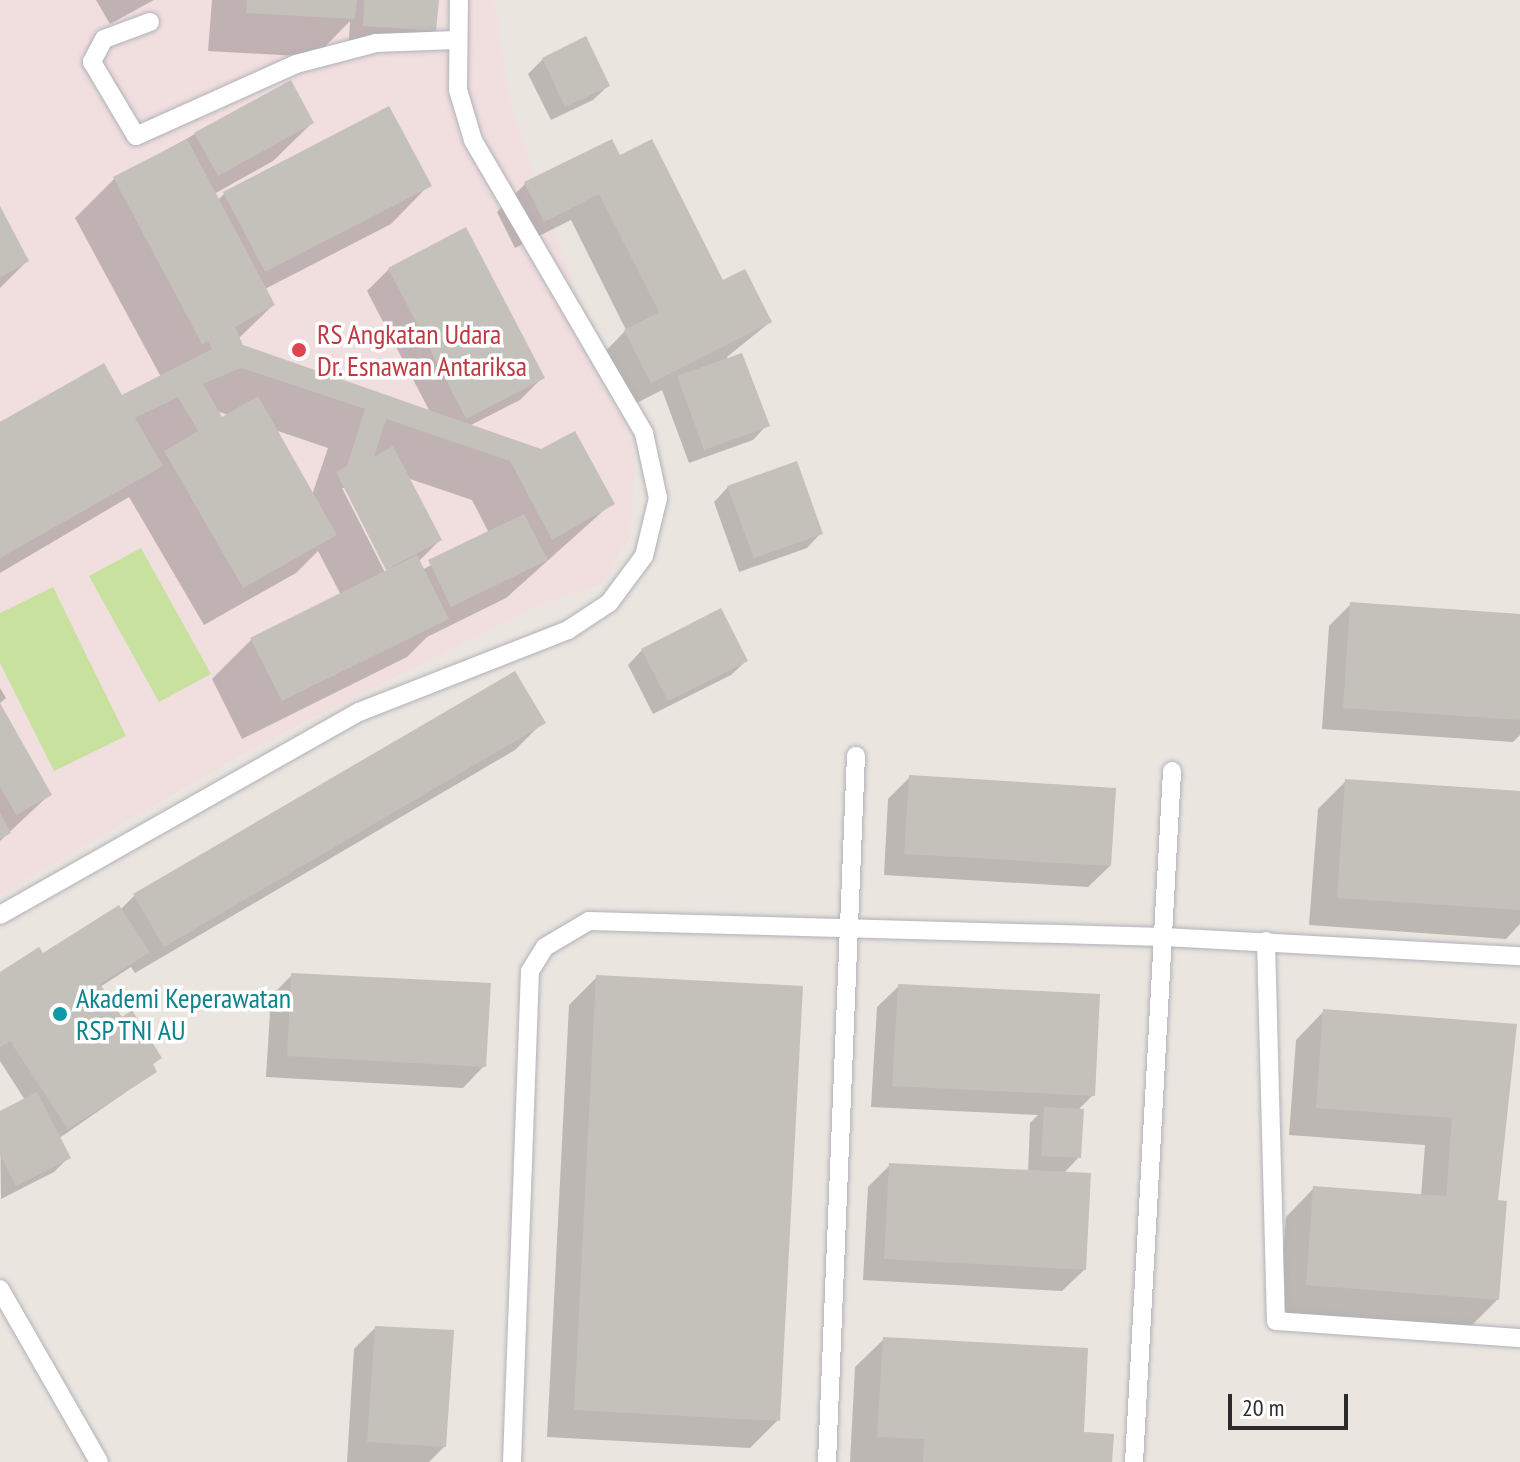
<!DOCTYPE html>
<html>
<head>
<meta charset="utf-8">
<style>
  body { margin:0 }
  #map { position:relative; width:1520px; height:1462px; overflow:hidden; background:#ebe5df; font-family:"PT Sans Narrow",sans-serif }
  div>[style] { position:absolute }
  .medical>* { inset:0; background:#f1dedf }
  .pitch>* { inset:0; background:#c9e19f }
  .shadow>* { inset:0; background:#0003 }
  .building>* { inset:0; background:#c4c0ba }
  .roads { filter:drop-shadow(0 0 2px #b0b2ba) drop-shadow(0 0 2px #b0b2ba) }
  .service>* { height:18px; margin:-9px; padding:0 9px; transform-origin:9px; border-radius:9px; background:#fff }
  .dots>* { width:22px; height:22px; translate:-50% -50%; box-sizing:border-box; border:4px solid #fff; border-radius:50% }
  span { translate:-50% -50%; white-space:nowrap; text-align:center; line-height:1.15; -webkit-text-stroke:7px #fff; paint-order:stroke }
  .health-label { font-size:28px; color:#be3a42 }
  .left { translate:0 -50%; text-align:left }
  .culture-label { font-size:28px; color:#0d838f }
  .scale { position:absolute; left:1228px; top:1394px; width:120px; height:36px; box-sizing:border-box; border:4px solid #2b2b2b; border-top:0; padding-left:10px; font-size:24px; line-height:28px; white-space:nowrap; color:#2b2b2b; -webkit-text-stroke:6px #fff; paint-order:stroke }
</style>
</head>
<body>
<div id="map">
  <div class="medical">
    <div style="clip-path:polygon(0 0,494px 0,511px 108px,635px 456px,630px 536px,603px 583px,524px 612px,253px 748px,0 895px)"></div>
  </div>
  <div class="pitch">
    <div style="clip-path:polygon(141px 548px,211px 674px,159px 702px,89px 576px)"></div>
    <div style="clip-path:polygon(53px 587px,126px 736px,54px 771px,0 663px,0 613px)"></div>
  </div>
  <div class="shadow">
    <div style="clip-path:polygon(96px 0,154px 0,110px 24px)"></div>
    <div style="clip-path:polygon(212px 0,437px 0,435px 30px,420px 45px,349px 40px,350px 21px,315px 57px,208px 51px)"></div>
    <div style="clip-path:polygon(543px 59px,608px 86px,593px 100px,551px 120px,528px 74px)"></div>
    <div style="clip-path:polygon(evenodd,312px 123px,273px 161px,214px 194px,218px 200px,225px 193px,429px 185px,391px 224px,265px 289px,273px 305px,238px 339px,242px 347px,430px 412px,367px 291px,389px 269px,542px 378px,520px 400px,469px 426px,612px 503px,506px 598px,427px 637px,407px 657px,242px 739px,212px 679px,251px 640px,341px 595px,318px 551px,296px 573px,204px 625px,129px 497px,0 573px,0 424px,121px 398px,161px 377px,75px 218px,114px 179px,195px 134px,312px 123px,216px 411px,229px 415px,221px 420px,216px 411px,312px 123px,275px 430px,328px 448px,312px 495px,275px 430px,312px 123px,407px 478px,472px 500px,489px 533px,422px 570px,418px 562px,440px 540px,407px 478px,312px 123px,342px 488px,346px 488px,392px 579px,389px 580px,342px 488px)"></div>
    <div style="clip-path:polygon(619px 158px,723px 283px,770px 322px,727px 357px,767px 425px,753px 440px,689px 463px,662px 390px,623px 410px,597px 360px,626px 330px,571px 220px,515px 248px,497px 212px,525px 184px)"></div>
    <div style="clip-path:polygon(0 211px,27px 261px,0 288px)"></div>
    <div style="clip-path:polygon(728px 487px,821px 533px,807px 548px,739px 572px,714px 502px)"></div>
    <div style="clip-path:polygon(1351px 604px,1520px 616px,1520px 735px,1513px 742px,1322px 729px,1329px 626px)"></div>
    <div style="clip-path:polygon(642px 650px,746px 661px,731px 675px,653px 714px,628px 665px)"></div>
    <div style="clip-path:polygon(514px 674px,543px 722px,515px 750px,135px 973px,131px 967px,100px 987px,121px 1020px,160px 1058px,151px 1066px,155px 1072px,58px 1139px,68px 1158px,54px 1172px,1px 1199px,0 1113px,25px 1100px,0 1061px,0 974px,42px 956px,120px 910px,134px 896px)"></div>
    <div style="clip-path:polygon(0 688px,6px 698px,0 703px)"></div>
    <div style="clip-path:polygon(0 707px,50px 794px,0 841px)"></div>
    <div style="clip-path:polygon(910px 777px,1110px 866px,1088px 887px,884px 875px,888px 799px)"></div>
    <div style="clip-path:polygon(1346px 781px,1520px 793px,1520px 924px,1506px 939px,1309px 925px,1318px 809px)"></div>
    <div style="clip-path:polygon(292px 975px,484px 1066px,463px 1088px,266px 1077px,271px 996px)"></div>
    <div style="clip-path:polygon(597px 977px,778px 1420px,750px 1448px,547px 1437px,569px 1005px)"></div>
    <div style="clip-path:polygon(899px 986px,1093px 1095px,1077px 1111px,1079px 1157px,1063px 1174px,1084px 1270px,1062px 1291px,863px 1280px,868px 1187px,890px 1165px,1028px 1172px,1030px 1123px,1038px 1115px,871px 1107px,877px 1007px)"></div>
    <div style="clip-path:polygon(1324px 1011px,1515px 1026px,1496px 1202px,1498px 1299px,1469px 1328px,1278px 1313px,1286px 1217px,1314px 1188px,1421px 1196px,1425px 1145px,1289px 1135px,1296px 1040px)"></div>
    <div style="clip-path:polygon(375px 1328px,445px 1446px,429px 1462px,347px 1462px,354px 1349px)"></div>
    <div style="clip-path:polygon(884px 1339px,1082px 1434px,1110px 1462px,850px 1462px,855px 1367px)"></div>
  </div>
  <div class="building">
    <div style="clip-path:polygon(247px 0,357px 0,355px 19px,246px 13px)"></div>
    <div style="clip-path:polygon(364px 0,439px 0,436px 31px,363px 26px)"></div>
    <div style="clip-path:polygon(586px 36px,610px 86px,565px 107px,542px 58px)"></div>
    <div style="clip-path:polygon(291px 80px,314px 123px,218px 176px,194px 133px)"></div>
    <div style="clip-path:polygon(389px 106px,432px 186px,265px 272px,223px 192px)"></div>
    <div style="clip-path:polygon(187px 139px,275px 305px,235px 327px,243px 345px,541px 449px,575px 431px,615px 504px,552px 540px,510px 461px,386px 419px,374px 457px,393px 446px,442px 540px,386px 570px,336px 472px,347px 466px,365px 409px,241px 368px,203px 384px,222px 417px,258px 396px,337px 535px,243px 588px,164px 451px,198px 431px,178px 397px,135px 418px,163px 466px,0 558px,0 422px,104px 363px,122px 395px,212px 349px,208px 341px,202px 344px,113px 177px)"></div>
    <div style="clip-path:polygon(612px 139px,620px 155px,652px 139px,723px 280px,745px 269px,772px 322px,651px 383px,624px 330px,659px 312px,599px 194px,544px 222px,524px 182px)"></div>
    <div style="clip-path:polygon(0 206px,29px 261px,0 278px)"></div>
    <div style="clip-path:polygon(466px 227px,545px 378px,466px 419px,388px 268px)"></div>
    <div style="clip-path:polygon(742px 353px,770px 426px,704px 450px,677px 376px)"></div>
    <div style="clip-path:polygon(797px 461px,823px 534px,754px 558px,727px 486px)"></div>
    <div style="clip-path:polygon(524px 514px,548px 560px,451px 607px,428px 560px)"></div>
    <div style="clip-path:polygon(417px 555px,449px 619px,282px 701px,250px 638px)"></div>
    <div style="clip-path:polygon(1350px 602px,1520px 614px,1520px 720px,1343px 708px)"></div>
    <div style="clip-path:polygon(721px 608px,748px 661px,668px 701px,641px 649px)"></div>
    <div style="clip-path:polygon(515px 671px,546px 723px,164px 947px,133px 894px)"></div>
    <div style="clip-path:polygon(0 703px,52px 795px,16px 815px,0 787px)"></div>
    <div style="clip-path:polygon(909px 775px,1116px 788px,1111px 866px,904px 854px)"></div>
    <div style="clip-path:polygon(1345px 779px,1520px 791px,1520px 910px,1337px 898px)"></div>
    <div style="clip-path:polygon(0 812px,11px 833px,0 839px)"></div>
    <div style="clip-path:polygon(119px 905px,150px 952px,100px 984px,122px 1017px,132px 1010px,162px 1058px,153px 1064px,157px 1072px,68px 1129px,10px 1041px,0 1047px,0 972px,39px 947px,43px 953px)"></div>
    <div style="clip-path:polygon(291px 973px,491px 983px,486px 1067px,287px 1056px)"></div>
    <div style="clip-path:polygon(596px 975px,803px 986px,780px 1421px,574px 1410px)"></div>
    <div style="clip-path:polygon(898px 984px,1100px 994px,1095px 1096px,892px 1086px)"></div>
    <div style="clip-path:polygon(1323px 1009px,1517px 1024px,1498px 1200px,1507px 1201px,1499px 1300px,1306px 1285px,1313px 1186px,1446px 1196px,1452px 1118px,1316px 1108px)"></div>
    <div style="clip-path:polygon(37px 1092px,71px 1158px,16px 1186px,0 1155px,0 1111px)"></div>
    <div style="clip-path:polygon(1044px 1107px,1084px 1109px,1081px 1158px,1041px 1156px)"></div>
    <div style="clip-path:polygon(889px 1163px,1091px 1173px,1086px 1270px,884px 1259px)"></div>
    <div style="clip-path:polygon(375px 1326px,454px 1330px,446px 1447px,367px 1442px)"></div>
    <div style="clip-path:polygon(883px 1337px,1088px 1348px,1084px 1432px,1114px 1434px,1112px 1462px,923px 1462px,924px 1439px,877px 1437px)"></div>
  </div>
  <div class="roads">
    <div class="service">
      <div style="left:150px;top:22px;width:49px;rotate:159.7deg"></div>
      <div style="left:104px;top:39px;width:26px;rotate:118deg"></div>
      <div style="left:92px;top:62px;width:86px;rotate:59.3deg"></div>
      <div style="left:136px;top:136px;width:175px;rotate:-24.2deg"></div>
      <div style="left:296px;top:64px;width:83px;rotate:-14.7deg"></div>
      <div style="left:376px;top:43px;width:80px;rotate:-2.1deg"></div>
      <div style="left:0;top:915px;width:412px;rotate:-29.5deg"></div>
      <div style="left:359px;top:712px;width:225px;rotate:-21.4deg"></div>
      <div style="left:568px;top:630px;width:49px;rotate:-33.4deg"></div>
      <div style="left:609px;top:603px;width:59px;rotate:-53.3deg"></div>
      <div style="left:644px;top:556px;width:60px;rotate:-76.4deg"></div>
      <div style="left:658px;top:498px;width:66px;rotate:-102.2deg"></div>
      <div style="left:644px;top:433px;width:339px;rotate:-120.3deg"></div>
      <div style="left:473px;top:140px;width:52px;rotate:-106.7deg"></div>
      <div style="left:458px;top:90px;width:90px;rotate:-89.4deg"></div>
      <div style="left:1266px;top:941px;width:380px;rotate:88.5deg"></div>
      <div style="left:1276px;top:1321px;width:245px;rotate:4deg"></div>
      <div style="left:0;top:1289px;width:199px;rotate:60.2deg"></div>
      <div style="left:512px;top:1462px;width:491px;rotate:-87.9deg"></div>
      <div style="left:530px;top:971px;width:28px;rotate:-58deg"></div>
      <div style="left:545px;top:947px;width:51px;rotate:-30.6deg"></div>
      <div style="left:589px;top:921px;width:575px;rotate:1.59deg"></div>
      <div style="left:1164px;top:937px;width:357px;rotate:3.1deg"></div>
      <div style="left:827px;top:1462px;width:707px;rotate:-87.65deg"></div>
      <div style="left:1134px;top:1462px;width:692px;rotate:-86.85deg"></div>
    </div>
  </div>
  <div class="dots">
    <div style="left:299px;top:350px;background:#e0444e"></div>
    <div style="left:60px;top:1014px;background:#0f9aa8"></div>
  </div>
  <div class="health-label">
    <span class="left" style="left:317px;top:350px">RS Angkatan Udara<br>Dr. Esnawan Antariksa</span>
  </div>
  <div class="culture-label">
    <span class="left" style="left:76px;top:1014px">Akademi Keperawatan<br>RSP TNI AU</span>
  </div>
  <div class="scale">20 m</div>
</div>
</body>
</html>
